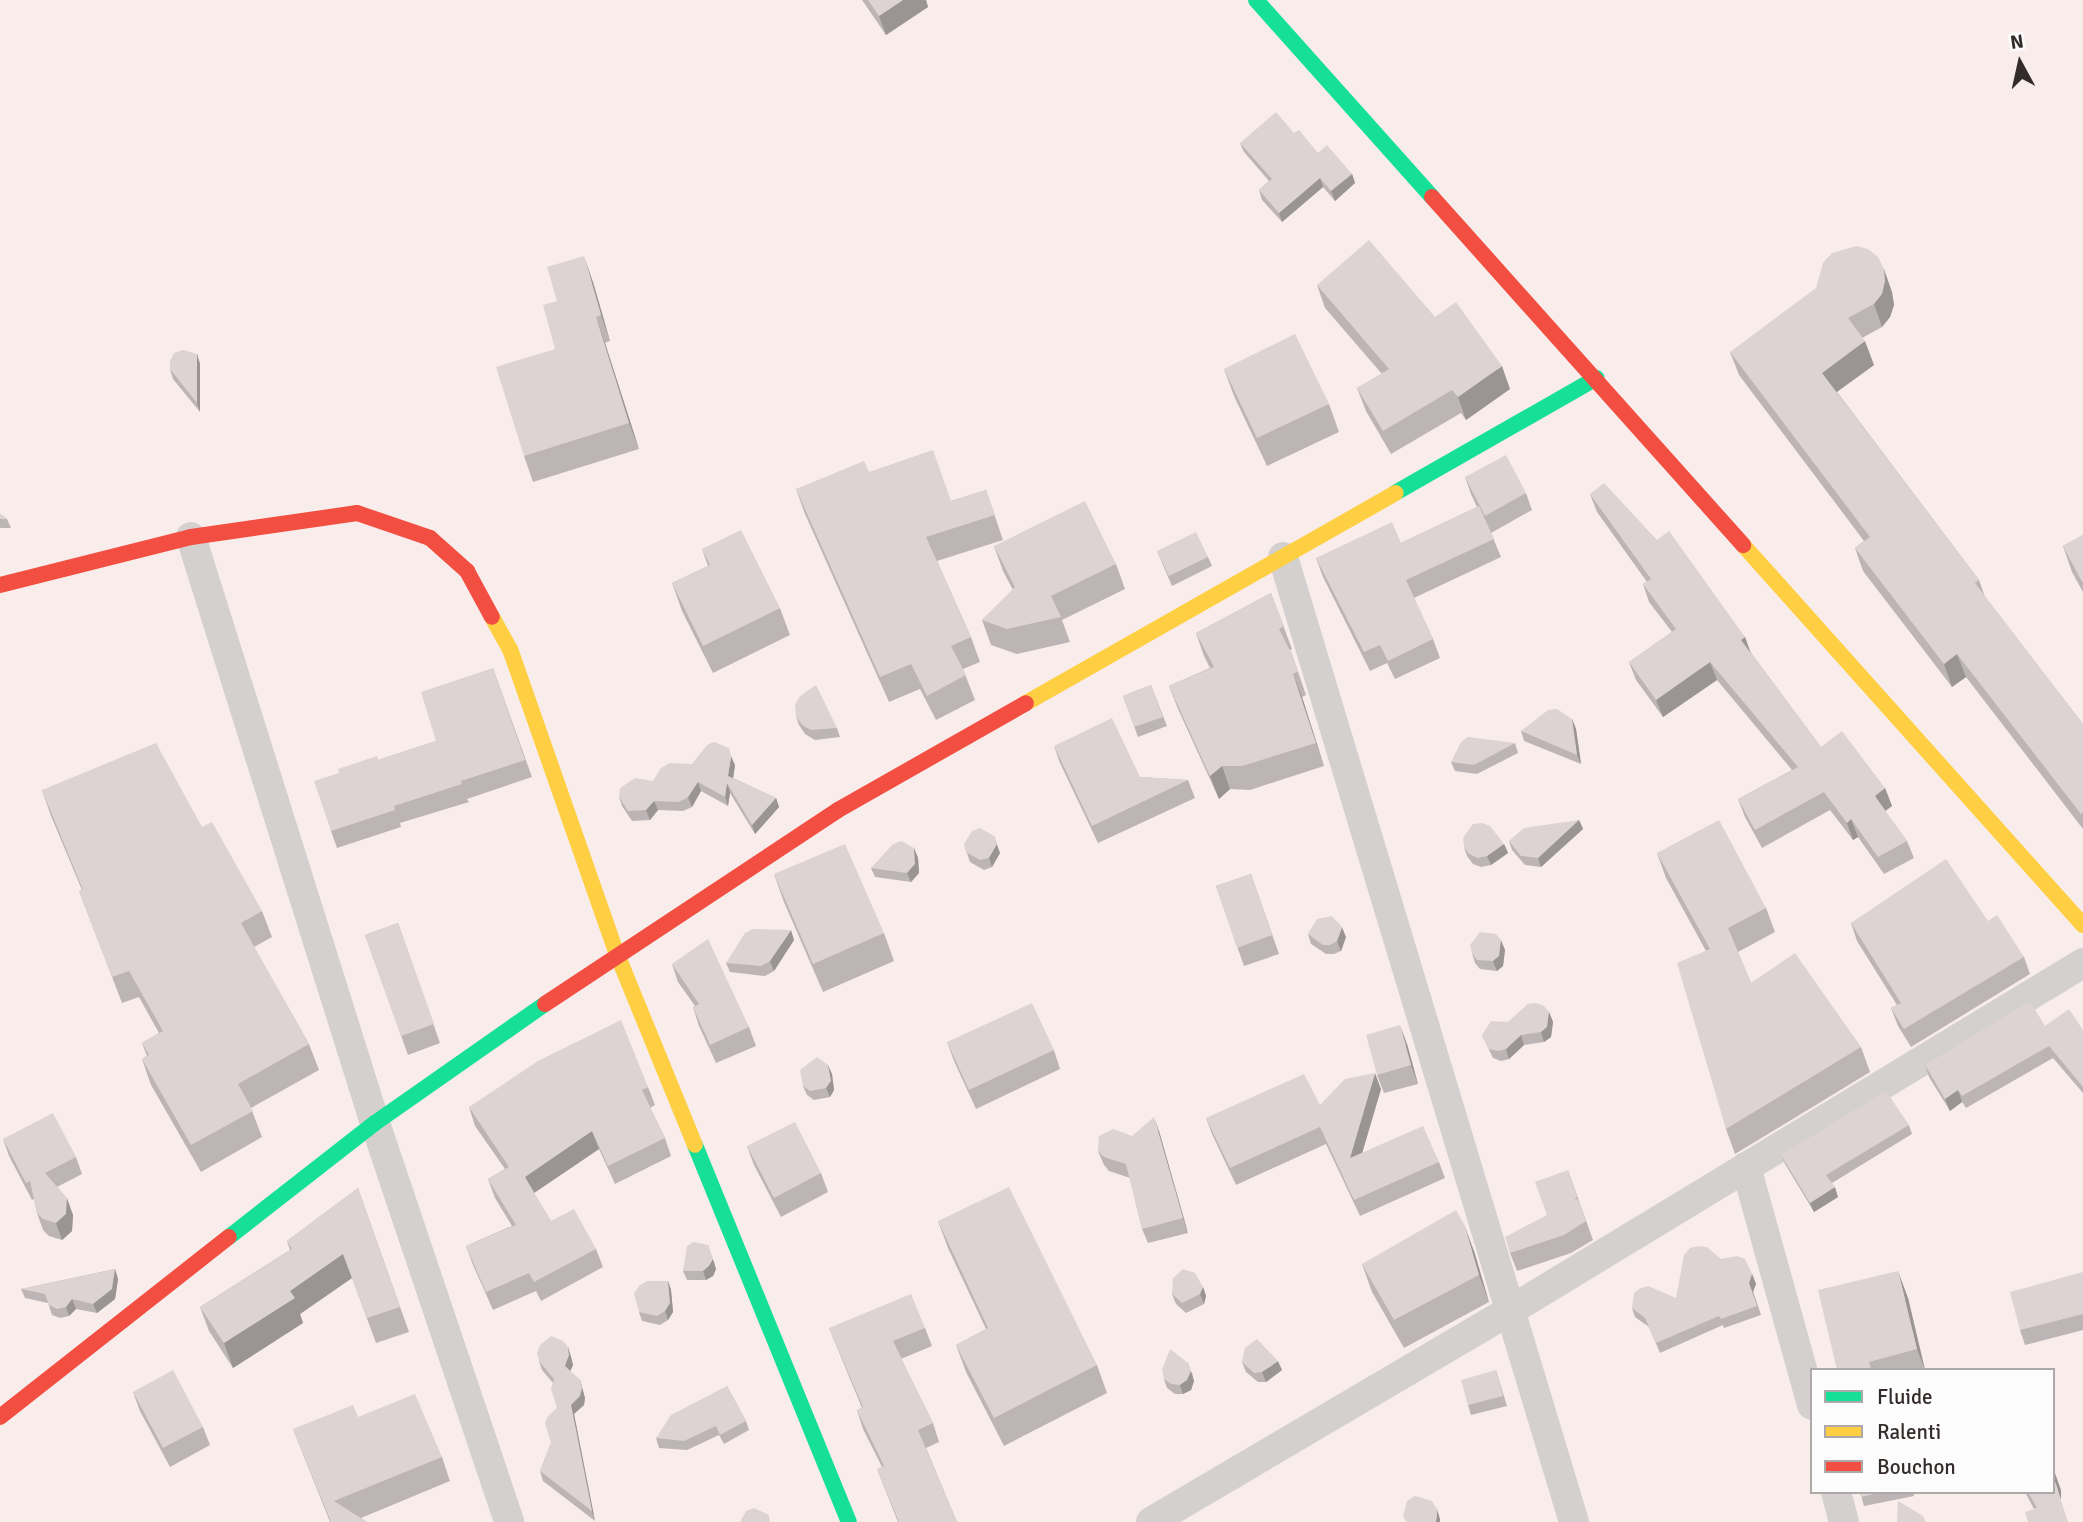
<!DOCTYPE html>
<html>
<head>
<meta charset="utf-8">
<style>
  body { margin:0 }
  #map { position:relative; width:2083px; height:1522px; overflow:hidden; background:#f9edeb; font-family:Signika,sans-serif }
  div>[style] { position:absolute }
  .street>* { height:30px; margin:-15px; padding:0 15px; transform-origin:15px; border-radius:15px; background:#d4d0cf }
  .fast>* { height:16px; margin:-8px; padding:0 8px; transform-origin:8px; border-radius:8px; background:#16e098 }
  .slow>* { height:16px; margin:-8px; padding:0 8px; transform-origin:8px; border-radius:8px; background:#ffcf43 }
  .jam>* { height:16px; margin:-8px; padding:0 8px; transform-origin:8px; border-radius:8px; background:#f24e42 }
  .wall>* { inset:0; background:#bdb5b5 }
  .shaded-wall>* { inset:0; background:#9a9493 }
  .building>* { inset:0; background:#dcd3d2 }
  span { translate:-50% -50%; white-space:nowrap; text-align:center; line-height:1.15; -webkit-text-stroke:5px #fcfcfc; paint-order:stroke }
  .legend { position:absolute; left:1810px; top:1368px; width:245px; height:126px; box-sizing:border-box; background:#fcfcfc; border:2px solid #aca9a8; margin:0; padding:9px 12px; list-style:none; font-size:21px; color:#342c2a }
  .legend li { display:flex; align-items:center; gap:14px; height:35px }
  .legend b { width:35px; border:2px solid #aca9a8 }
  .north { position:absolute; left:1985px; top:28px; width:70px; height:70px; -webkit-text-stroke:5px #fcfcfc; paint-order:stroke; rotate:352deg; font-size:19px; font-weight:700; line-height:28px; text-align:center; color:#342c2a }
  .north::after { content:''; display:block; margin:auto; width:24px; height:32px; background:#342c2a; clip-path:polygon(50% 0,100% 100%,50% 72%,0 100%) }
</style>
</head>
<body>
<div id="map">
  <div class="street">
    <div style="left:191px;top:537px;width:614px;rotate:72.57deg"></div>
    <div style="left:375px;top:1123px;width:421px;rotate:71.4deg"></div>
    <div style="left:1283px;top:557px;width:1008px;rotate:73.22deg"></div>
    <div style="left:1746px;top:1167px;width:247px;rotate:74.5deg"></div>
    <div style="left:1836px;top:1492px;width:31px;rotate:75deg"></div>
    <div style="left:1151px;top:1522px;width:418px;rotate:-30.5deg"></div>
    <div style="left:1511px;top:1310px;width:669px;rotate:-31.24deg"></div>
  </div>
  <div class="fast">
    <div style="left:1256px;top:0;width:264px;rotate:48.2deg"></div>
    <div style="left:1395px;top:493px;width:232px;rotate:-29.7deg"></div>
    <div style="left:695px;top:1145px;width:407px;rotate:67.8deg"></div>
    <div style="left:229px;top:1237px;width:185px;rotate:-38deg"></div>
    <div style="left:375px;top:1123px;width:208px;rotate:-35deg"></div>
  </div>
  <div class="slow">
    <div style="left:1743px;top:545px;width:510px;rotate:48.18deg"></div>
    <div style="left:492px;top:617px;width:37px;rotate:61deg"></div>
    <div style="left:510px;top:649px;width:323px;rotate:70.7deg"></div>
    <div style="left:617px;top:954px;width:206px;rotate:67.8deg"></div>
    <div style="left:1026px;top:703px;width:425px;rotate:-29.6deg"></div>
  </div>
  <div class="jam">
    <div style="left:1432px;top:197px;width:467px;rotate:48.2deg"></div>
    <div style="left:0;top:585px;width:197px;rotate:-14.1deg"></div>
    <div style="left:191px;top:537px;width:168px;rotate:-8.2deg"></div>
    <div style="left:357px;top:513px;width:77px;rotate:18.9deg"></div>
    <div style="left:430px;top:538px;width:50px;rotate:41.7deg"></div>
    <div style="left:467px;top:571px;width:52px;rotate:61.5deg"></div>
    <div style="left:545px;top:1004px;width:351px;rotate:-33.5deg"></div>
    <div style="left:838px;top:810px;width:216px;rotate:-29.6deg"></div>
    <div style="left:0;top:1417px;width:291px;rotate:-38.2deg"></div>
  </div>
  <div class="wall">
    <div style="clip-path:polygon(862px 0,926px 0,928px 7px,886px 35px)"></div>
    <div style="clip-path:polygon(1294px 133px,1318px 153px,1352px 174px,1355px 183px,1335px 201px,1323px 187px,1282px 222px,1262px 200px,1259px 190px,1269px 181px,1244px 152px,1240px 143px)"></div>
    <div style="clip-path:polygon(593px 282px,610px 341px,605px 343px,639px 449px,533px 482px,524px 456px,555px 349px,557px 301px)"></div>
    <div style="clip-path:polygon(1317px 285px,1435px 317px,1510px 389px,1466px 420px,1461px 413px,1391px 454px,1366px 411px,1357px 388px,1382px 374px,1325px 308px)"></div>
    <div style="clip-path:polygon(1892px 292px,1894px 305px,1890px 317px,1882px 327px,1862px 338px,1874px 365px,1837px 392px,1979px 580px,1985px 597px,2083px 724px,2083px 829px,1966px 677px,1952px 687px,1863px 571px,1855px 548px,1864px 541px,1739px 375px,1730px 352px)"></div>
    <div style="clip-path:polygon(197px 354px,200px 364px,200px 412px,173px 379px,170px 369px)"></div>
    <div style="clip-path:polygon(1224px 369px,1329px 404px,1339px 432px,1267px 466px,1234px 396px)"></div>
    <div style="clip-path:polygon(869px 472px,951px 501px,986px 490px,1003px 540px,937px 561px,971px 637px,980px 662px,963px 669px,975px 700px,936px 720px,920px 689px,889px 702px,805px 514px,796px 489px)"></div>
    <div style="clip-path:polygon(1465px 477px,1526px 493px,1532px 510px,1491px 533px,1501px 557px,1414px 598px,1433px 639px,1440px 658px,1395px 679px,1387px 663px,1370px 671px,1323px 577px,1316px 558px,1401px 543px,1477px 507px,1471px 494px)"></div>
    <div style="clip-path:polygon(1590px 494px,1745px 637px,1751px 653px,1821px 747px,1885px 788px,1892px 806px,1885px 811px,1907px 841px,1914px 858px,1884px 874px,1858px 837px,1853px 840px,1830px 810px,1762px 848px,1745px 817px,1738px 799px,1792px 770px,1717px 680px,1663px 717px,1636px 680px,1629px 662px,1672px 632px,1649px 602px,1643px 584px,1647px 582px,1597px 512px)"></div>
    <div style="clip-path:polygon(0 514px,7px 519px,11px 528px,0 528px)"></div>
    <div style="clip-path:polygon(2083px 535px,2083px 592px,2072px 572px,2063px 546px)"></div>
    <div style="clip-path:polygon(994px 546px,1116px 564px,1125px 589px,1062px 620px,1070px 642px,1017px 654px,991px 645px,982px 620px,1013px 590px,1003px 571px)"></div>
    <div style="clip-path:polygon(702px 549px,780px 608px,790px 635px,713px 673px,682px 611px,672px 583px,708px 566px)"></div>
    <div style="clip-path:polygon(1157px 551px,1208px 557px,1212px 566px,1172px 586px)"></div>
    <div style="clip-path:polygon(1271px 593px,1292px 649px,1290px 650px,1293px 657px,1306px 695px,1302px 697px,1324px 766px,1250px 790px,1230px 789px,1219px 799px,1178px 709px,1169px 686px,1210px 668px,1204px 656px,1196px 633px)"></div>
    <div style="clip-path:polygon(493px 668px,532px 777px,467px 799px,469px 802px,400px 823px,401px 827px,337px 848px,331px 831px,378px 760px,436px 741px)"></div>
    <div style="clip-path:polygon(1151px 685px,1167px 726px,1138px 737px,1123px 696px)"></div>
    <div style="clip-path:polygon(796px 716px,837px 728px,840px 737px,815px 740px,805px 734px,799px 725px)"></div>
    <div style="clip-path:polygon(1572px 719px,1576px 729px,1581px 764px,1524px 741px,1521px 731px)"></div>
    <div style="clip-path:polygon(1515px 743px,1518px 753px,1477px 774px,1455px 771px,1451px 762px)"></div>
    <div style="clip-path:polygon(1054px 746px,1140px 777px,1188px 780px,1195px 798px,1098px 843px,1060px 763px)"></div>
    <div style="clip-path:polygon(735px 765px,733px 778px,776px 798px,779px 807px,755px 834px,730px 793px,728px 806px,701px 791px,692px 807px,683px 811px,658px 810px,650px 820px,632px 821px,622px 806px,619px 797px,653px 781px)"></div>
    <div style="clip-path:polygon(42px 790px,202px 827px,262px 911px,272px 937px,254px 947px,309px 1044px,319px 1070px,251px 1108px,262px 1137px,201px 1172px,151px 1085px,142px 1059px,147px 1056px,142px 1043px,159px 1033px,139px 997px,122px 1003px,79px 891px,82px 890px,51px 816px)"></div>
    <div style="clip-path:polygon(1579px 820px,1583px 829px,1541px 867px,1525px 865px,1512px 850px,1509px 841px)"></div>
    <div style="clip-path:polygon(964px 844px,1000px 853px,992px 867px,984px 870px,970px 862px)"></div>
    <div style="clip-path:polygon(1504px 844px,1508px 853px,1491px 865px,1481px 867px,1473px 864px,1467px 856px,1464px 847px)"></div>
    <div style="clip-path:polygon(914px 848px,918px 858px,919px 873px,911px 882px,875px 877px,871px 868px)"></div>
    <div style="clip-path:polygon(1657px 853px,1766px 908px,1775px 932px,1738px 952px,1751px 983px,1861px 1047px,1870px 1072px,1735px 1154px,1726px 1129px,1706px 951px,1666px 878px)"></div>
    <div style="clip-path:polygon(774px 874px,884px 933px,894px 961px,823px 992px,784px 902px)"></div>
    <div style="clip-path:polygon(1251px 874px,1279px 954px,1244px 966px,1216px 886px)"></div>
    <div style="clip-path:polygon(1988px 921px,2024px 957px,2030px 974px,1911px 1047px,1898px 1026px,1891px 1008px,1897px 1005px,1857px 941px,1851px 923px)"></div>
    <div style="clip-path:polygon(398px 923px,440px 1043px,408px 1055px,365px 935px)"></div>
    <div style="clip-path:polygon(1308px 934px,1346px 937px,1341px 951px,1334px 954px,1326px 954px,1311px 944px)"></div>
    <div style="clip-path:polygon(794px 940px,774px 971px,765px 976px,730px 972px,726px 963px)"></div>
    <div style="clip-path:polygon(1505px 950px,1503px 966px,1497px 971px,1480px 969px,1475px 963px,1472px 953px)"></div>
    <div style="clip-path:polygon(672px 964px,749px 1027px,756px 1046px,716px 1063px,699px 1026px,693px 1007px,695px 1006px,678px 982px)"></div>
    <div style="clip-path:polygon(1549px 1012px,1553px 1022px,1551px 1037px,1544px 1042px,1524px 1045px,1509px 1059px,1501px 1061px,1493px 1058px,1482px 1035px,1508px 1022px)"></div>
    <div style="clip-path:polygon(2045px 1026px,2083px 1030px,2083px 1093px,2053px 1058px,1966px 1108px,1962px 1102px,1950px 1111px,1929px 1077px,1925px 1065px)"></div>
    <div style="clip-path:polygon(947px 1042px,1054px 1050px,1060px 1069px,976px 1109px,954px 1061px)"></div>
    <div style="clip-path:polygon(1407px 1044px,1418px 1084px,1384px 1093px,1377px 1075px)"></div>
    <div style="clip-path:polygon(832px 1074px,834px 1090px,830px 1097px,814px 1100px,807px 1095px,803px 1086px)"></div>
    <div style="clip-path:polygon(648px 1087px,655px 1105px,650px 1108px,665px 1138px,671px 1156px,615px 1184px,599px 1149px,534px 1193px,551px 1221px,596px 1249px,603px 1267px,541px 1301px,536px 1291px,493px 1310px,473px 1265px,466px 1246px,512px 1226px,495px 1198px,488px 1179px,505px 1169px,475px 1126px,469px 1107px)"></div>
    <div style="clip-path:polygon(1381px 1089px,1362px 1153px,1439px 1162px,1445px 1178px,1360px 1216px,1326px 1144px,1236px 1185px,1212px 1134px,1206px 1118px,1320px 1105px)"></div>
    <div style="clip-path:polygon(1909px 1125px,1912px 1134px,1832px 1183px,1838px 1197px,1814px 1212px,1785px 1164px,1781px 1155px)"></div>
    <div style="clip-path:polygon(1159px 1131px,1188px 1233px,1148px 1243px,1142px 1229px,1130px 1178px,1109px 1171px,1104px 1165px,1098px 1151px,1132px 1136px)"></div>
    <div style="clip-path:polygon(3px 1139px,76px 1157px,82px 1174px,57px 1187px,73px 1215px,72px 1231px,62px 1240px,49px 1236px,43px 1230px,37px 1213px,34px 1199px,32px 1200px,9px 1156px)"></div>
    <div style="clip-path:polygon(747px 1146px,821px 1173px,828px 1192px,781px 1217px,754px 1165px)"></div>
    <div style="clip-path:polygon(1568px 1170px,1593px 1240px,1571px 1253px,1517px 1271px,1510px 1253px,1547px 1215px)"></div>
    <div style="clip-path:polygon(358px 1188px,409px 1332px,376px 1343px,352px 1278px,300px 1314px,303px 1323px,233px 1368px,209px 1331px,200px 1307px,290px 1250px,287px 1241px)"></div>
    <div style="clip-path:polygon(938px 1221px,1097px 1365px,1107px 1393px,1004px 1446px,966px 1372px,956px 1345px,986px 1329px,948px 1248px)"></div>
    <div style="clip-path:polygon(708px 1245px,716px 1269px,713px 1276px,706px 1280px,687px 1280px,683px 1271px)"></div>
    <div style="clip-path:polygon(1474px 1251px,1489px 1302px,1404px 1348px,1372px 1292px,1362px 1264px)"></div>
    <div style="clip-path:polygon(1721px 1259px,1752px 1274px,1756px 1284px,1753px 1292px,1761px 1315px,1724px 1328px,1723px 1325px,1660px 1353px,1649px 1327px,1635px 1317px,1632px 1308px,1676px 1298px)"></div>
    <div style="clip-path:polygon(115px 1269px,118px 1279px,115px 1299px,97px 1313px,76px 1309px,69px 1316px,60px 1318px,52px 1315px,48px 1303px,25px 1298px,21px 1289px)"></div>
    <div style="clip-path:polygon(2083px 1272px,2083px 1330px,2025px 1345px,2020px 1330px)"></div>
    <div style="clip-path:polygon(668px 1281px,671px 1290px,673px 1312px,668px 1320px,660px 1325px,642px 1321px,639px 1312px)"></div>
    <div style="clip-path:polygon(1203px 1287px,1206px 1296px,1204px 1304px,1186px 1313px,1176px 1304px,1172px 1294px)"></div>
    <div style="clip-path:polygon(1908px 1298px,1925px 1370px,1837px 1370px)"></div>
    <div style="clip-path:polygon(829px 1328px,925px 1328px,932px 1346px,901px 1359px,933px 1423px,939px 1442px,926px 1448px,957px 1522px,898px 1522px,877px 1469px,882px 1467px,863px 1429px,857px 1410px,862px 1408px)"></div>
    <div style="clip-path:polygon(568px 1347px,571px 1357px,573px 1365px,570px 1371px,580px 1380px,585px 1398px,584px 1405px,574px 1414px,595px 1521px,543px 1481px,540px 1471px,551px 1443px,557px 1408px,553px 1383px,542px 1370px,539px 1361px)"></div>
    <div style="clip-path:polygon(1242px 1362px,1282px 1370px,1266px 1382px,1258px 1382px,1246px 1372px)"></div>
    <div style="clip-path:polygon(1496px 1370px,1507px 1406px,1471px 1415px,1468px 1405px)"></div>
    <div style="clip-path:polygon(1192px 1372px,1194px 1381px,1191px 1390px,1183px 1394px,1175px 1394px,1167px 1388px,1164px 1379px)"></div>
    <div style="clip-path:polygon(727px 1386px,746px 1421px,749px 1430px,724px 1444px,719px 1435px,687px 1450px,659px 1448px,656px 1438px)"></div>
    <div style="clip-path:polygon(133px 1392px,203px 1427px,210px 1445px,170px 1467px,140px 1411px)"></div>
    <div style="clip-path:polygon(358px 1417px,442px 1457px,450px 1481px,361px 1518px,367px 1522px,330px 1522px,293px 1429px)"></div>
    <div style="clip-path:polygon(2061px 1490px,2061px 1499px,2034px 1509px,2025px 1492px,2053px 1492px)"></div>
    <div style="clip-path:polygon(1860px 1492px,1914px 1492px,1914px 1496px,1864px 1506px)"></div>
  </div>
  <div class="shaded-wall">
    <div style="clip-path:polygon(903px 0,926px 0,928px 7px,886px 35px,879px 16px)"></div>
    <div style="clip-path:polygon(1352px 174px,1355px 183px,1335px 201px,1331px 191px)"></div>
    <div style="clip-path:polygon(1320px 178px,1323px 187px,1282px 222px,1279px 213px)"></div>
    <div style="clip-path:polygon(584px 256px,593px 282px,610px 341px,601px 315px)"></div>
    <div style="clip-path:polygon(1884px 269px,1892px 292px,1894px 305px,1890px 317px,1882px 327px,1874px 304px)"></div>
    <div style="clip-path:polygon(596px 317px,605px 343px,639px 449px,629px 423px)"></div>
    <div style="clip-path:polygon(1865px 341px,1874px 365px,1831px 396px,1822px 373px)"></div>
    <div style="clip-path:polygon(197px 354px,200px 364px,200px 412px,197px 403px)"></div>
    <div style="clip-path:polygon(1502px 366px,1510px 389px,1466px 420px,1458px 397px)"></div>
    <div style="clip-path:polygon(1745px 637px,1751px 655px,1741px 640px)"></div>
    <div style="clip-path:polygon(1957px 654px,1966px 677px,1952px 687px,1944px 664px)"></div>
    <div style="clip-path:polygon(1710px 662px,1717px 680px,1663px 717px,1656px 700px)"></div>
    <div style="clip-path:polygon(1293px 674px,1302px 697px,1324px 766px,1316px 743px)"></div>
    <div style="clip-path:polygon(1572px 719px,1576px 729px,1581px 764px,1577px 755px)"></div>
    <div style="clip-path:polygon(731px 756px,735px 765px,732px 786px,728px 776px)"></div>
    <div style="clip-path:polygon(1222px 766px,1230px 789px,1219px 799px,1210px 776px)"></div>
    <div style="clip-path:polygon(698px 782px,701px 791px,692px 807px,688px 797px)"></div>
    <div style="clip-path:polygon(727px 783px,730px 793px,728px 806px,725px 797px)"></div>
    <div style="clip-path:polygon(1885px 788px,1892px 806px,1881px 814px,1875px 796px)"></div>
    <div style="clip-path:polygon(776px 798px,779px 807px,755px 834px,752px 825px)"></div>
    <div style="clip-path:polygon(654px 801px,658px 810px,650px 820px,646px 810px)"></div>
    <div style="clip-path:polygon(1851px 819px,1858px 837px,1853px 840px,1847px 823px)"></div>
    <div style="clip-path:polygon(1579px 820px,1583px 829px,1541px 867px,1538px 858px)"></div>
    <div style="clip-path:polygon(994px 836px,1000px 853px,992px 867px,989px 858px)"></div>
    <div style="clip-path:polygon(1504px 844px,1508px 853px,1491px 865px,1487px 856px)"></div>
    <div style="clip-path:polygon(914px 848px,918px 858px,919px 873px,911px 882px,907px 873px)"></div>
    <div style="clip-path:polygon(1342px 927px,1346px 937px,1341px 951px,1337px 941px)"></div>
    <div style="clip-path:polygon(791px 930px,794px 940px,774px 971px,770px 961px)"></div>
    <div style="clip-path:polygon(1501px 940px,1505px 950px,1503px 966px,1497px 971px,1493px 961px)"></div>
    <div style="clip-path:polygon(1549px 1012px,1553px 1022px,1551px 1037px,1544px 1042px,1541px 1032px)"></div>
    <div style="clip-path:polygon(1400px 1025px,1407px 1044px,1418px 1084px,1411px 1065px)"></div>
    <div style="clip-path:polygon(1521px 1035px,1524px 1045px,1509px 1059px,1506px 1049px)"></div>
    <div style="clip-path:polygon(828px 1065px,832px 1074px,834px 1090px,830px 1097px,826px 1088px)"></div>
    <div style="clip-path:polygon(1375px 1073px,1381px 1089px,1356px 1174px,1350px 1158px)"></div>
    <div style="clip-path:polygon(1958px 1090px,1962px 1102px,1950px 1111px,1945px 1099px)"></div>
    <div style="clip-path:polygon(1154px 1117px,1159px 1131px,1188px 1233px,1183px 1218px)"></div>
    <div style="clip-path:polygon(592px 1131px,599px 1149px,531px 1195px,525px 1177px)"></div>
    <div style="clip-path:polygon(1835px 1187px,1838px 1197px,1814px 1212px,1810px 1203px)"></div>
    <div style="clip-path:polygon(67px 1198px,73px 1215px,72px 1231px,62px 1240px,56px 1223px)"></div>
    <div style="clip-path:polygon(1464px 1224px,1474px 1251px,1489px 1302px,1479px 1275px)"></div>
    <div style="clip-path:polygon(343px 1254px,352px 1278px,300px 1314px,303px 1323px,233px 1368px,224px 1343px,290px 1291px)"></div>
    <div style="clip-path:polygon(713px 1259px,716px 1269px,713px 1276px,706px 1280px,703px 1271px)"></div>
    <div style="clip-path:polygon(115px 1269px,118px 1279px,115px 1299px,97px 1313px,93px 1304px)"></div>
    <div style="clip-path:polygon(1898px 1271px,1908px 1298px,1925px 1370px,1917px 1349px)"></div>
    <div style="clip-path:polygon(1752px 1274px,1756px 1284px,1753px 1292px,1761px 1315px,1749px 1283px)"></div>
    <div style="clip-path:polygon(668px 1281px,671px 1290px,673px 1312px,668px 1320px,665px 1311px)"></div>
    <div style="clip-path:polygon(1203px 1287px,1206px 1296px,1204px 1304px,1200px 1294px)"></div>
    <div style="clip-path:polygon(72px 1299px,76px 1309px,69px 1316px,66px 1307px)"></div>
    <div style="clip-path:polygon(568px 1347px,571px 1357px,573px 1365px,568px 1376px,565px 1366px)"></div>
    <div style="clip-path:polygon(1278px 1361px,1282px 1370px,1266px 1382px,1262px 1372px)"></div>
    <div style="clip-path:polygon(1188px 1363px,1194px 1381px,1191px 1390px,1183px 1394px,1180px 1385px)"></div>
    <div style="clip-path:polygon(580px 1380px,585px 1398px,584px 1405px,574px 1414px,595px 1521px,592px 1511px,571px 1405px)"></div>
    <div style="clip-path:polygon(2055px 1473px,2061px 1490px,2061px 1499px,2055px 1482px)"></div>
    <div style="clip-path:polygon(1437px 1509px,1440px 1519px,1440px 1522px,1436px 1522px)"></div>
  </div>
  <div class="building">
    <div style="clip-path:polygon(868px 0,903px 0,879px 16px)"></div>
    <div style="clip-path:polygon(1276px 112px,1294px 133px,1299px 130px,1318px 153px,1327px 145px,1352px 174px,1331px 191px,1320px 178px,1279px 213px,1259px 190px,1272px 179px,1240px 143px)"></div>
    <div style="clip-path:polygon(1369px 240px,1435px 317px,1456px 302px,1502px 366px,1458px 397px,1452px 390px,1383px 431px,1357px 388px,1389px 369px,1317px 285px)"></div>
    <div style="clip-path:polygon(1856px 246px,1868px 249px,1878px 257px,1884px 269px,1885px 281px,1882px 294px,1874px 304px,1848px 318px,1865px 341px,1822px 373px,1979px 580px,1975px 583px,2083px 724px,2083px 812px,2081px 814px,1957px 654px,1944px 664px,1855px 548px,1870px 537px,1730px 352px,1816px 288px,1823px 263px,1832px 253px)"></div>
    <div style="clip-path:polygon(584px 256px,601px 315px,596px 317px,629px 423px,524px 456px,496px 367px,555px 349px,543px 305px,557px 301px,547px 267px)"></div>
    <div style="clip-path:polygon(1295px 334px,1329px 404px,1257px 438px,1224px 369px)"></div>
    <div style="clip-path:polygon(183px 350px,197px 354px,197px 403px,170px 369px,170px 361px,174px 353px)"></div>
    <div style="clip-path:polygon(933px 450px,951px 501px,986px 490px,995px 515px,926px 537px,971px 637px,951px 646px,966px 675px,927px 696px,911px 664px,880px 677px,796px 489px,864px 461px,869px 472px)"></div>
    <div style="clip-path:polygon(1506px 455px,1526px 493px,1485px 516px,1465px 477px)"></div>
    <div style="clip-path:polygon(1604px 483px,1657px 540px,1669px 531px,1745px 637px,1741px 640px,1821px 747px,1842px 731px,1885px 788px,1875px 796px,1907px 841px,1878px 857px,1851px 819px,1847px 823px,1824px 792px,1755px 830px,1738px 799px,1798px 767px,1710px 662px,1656px 700px,1629px 662px,1676px 629px,1643px 584px,1651px 579px,1590px 494px)"></div>
    <div style="clip-path:polygon(1085px 501px,1116px 564px,1051px 596px,1061px 617px,1007px 629px,982px 620px,1015px 587px,994px 546px)"></div>
    <div style="clip-path:polygon(1479px 506px,1494px 539px,1406px 580px,1433px 639px,1388px 661px,1380px 645px,1364px 652px,1316px 558px,1392px 522px,1401px 543px)"></div>
    <div style="clip-path:polygon(0 514px,7px 519px,0 519px)"></div>
    <div style="clip-path:polygon(741px 530px,780px 608px,703px 646px,672px 583px,710px 565px,702px 549px)"></div>
    <div style="clip-path:polygon(1196px 532px,1208px 557px,1169px 576px,1157px 551px)"></div>
    <div style="clip-path:polygon(2083px 535px,2083px 581px,2082px 582px,2063px 546px)"></div>
    <div style="clip-path:polygon(1271px 593px,1284px 626px,1279px 629px,1293px 657px,1298px 671px,1293px 674px,1316px 743px,1242px 766px,1222px 766px,1210px 776px,1169px 686px,1214px 667px,1196px 633px)"></div>
    <div style="clip-path:polygon(493px 668px,525px 760px,461px 781px,462px 784px,394px 806px,395px 810px,331px 831px,314px 781px,339px 773px,338px 769px,377px 756px,378px 760px,436px 741px,421px 692px)"></div>
    <div style="clip-path:polygon(816px 685px,837px 728px,811px 730px,802px 725px,796px 716px,795px 705px,800px 696px)"></div>
    <div style="clip-path:polygon(1151px 685px,1163px 717px,1134px 727px,1123px 696px)"></div>
    <div style="clip-path:polygon(1557px 709px,1572px 719px,1577px 755px,1521px 731px,1548px 710px)"></div>
    <div style="clip-path:polygon(1112px 718px,1140px 777px,1188px 780px,1092px 826px,1054px 746px)"></div>
    <div style="clip-path:polygon(1468px 737px,1515px 743px,1474px 765px,1451px 762px,1461px 742px)"></div>
    <div style="clip-path:polygon(714px 742px,729px 748px,731px 756px,728px 776px,776px 798px,752px 825px,727px 783px,725px 797px,698px 782px,688px 797px,679px 802px,654px 801px,646px 810px,628px 811px,619px 797px,620px 788px,635px 778px,653px 781px,661px 768px,670px 763px,692px 764px,707px 745px)"></div>
    <div style="clip-path:polygon(156px 743px,202px 827px,212px 822px,262px 911px,241px 923px,309px 1044px,238px 1084px,253px 1111px,191px 1145px,142px 1059px,149px 1055px,142px 1043px,163px 1031px,129px 971px,112px 977px,79px 891px,83px 890px,42px 790px)"></div>
    <div style="clip-path:polygon(1579px 820px,1538px 858px,1521px 856px,1509px 841px,1524px 828px)"></div>
    <div style="clip-path:polygon(1719px 820px,1766px 908px,1728px 928px,1751px 983px,1795px 953px,1861px 1047px,1726px 1129px,1677px 963px,1710px 949px,1657px 853px)"></div>
    <div style="clip-path:polygon(1482px 823px,1490px 826px,1504px 844px,1487px 856px,1478px 858px,1469px 854px,1464px 847px,1463px 838px,1473px 824px)"></div>
    <div style="clip-path:polygon(980px 828px,994px 836px,997px 844px,989px 858px,980px 860px,966px 852px,964px 844px,972px 831px)"></div>
    <div style="clip-path:polygon(901px 841px,914px 848px,915px 864px,907px 873px,871px 868px,893px 844px)"></div>
    <div style="clip-path:polygon(845px 844px,884px 933px,813px 964px,774px 874px)"></div>
    <div style="clip-path:polygon(1946px 859px,1988px 921px,1997px 915px,2024px 957px,1904px 1029px,1891px 1008px,1901px 1003px,1851px 923px)"></div>
    <div style="clip-path:polygon(1251px 874px,1272px 935px,1237px 948px,1216px 886px)"></div>
    <div style="clip-path:polygon(1332px 916px,1342px 927px,1337px 941px,1330px 945px,1323px 945px,1308px 934px,1317px 919px)"></div>
    <div style="clip-path:polygon(398px 923px,434px 1024px,401px 1036px,365px 935px)"></div>
    <div style="clip-path:polygon(753px 929px,791px 930px,770px 961px,761px 966px,726px 963px,745px 933px)"></div>
    <div style="clip-path:polygon(1480px 932px,1496px 934px,1501px 940px,1499px 956px,1493px 961px,1477px 960px,1472px 953px,1470px 945px)"></div>
    <div style="clip-path:polygon(708px 939px,749px 1027px,710px 1045px,693px 1007px,699px 1004px,672px 964px)"></div>
    <div style="clip-path:polygon(2030px 1001px,2045px 1026px,2069px 1009px,2083px 1030px,2083px 1087px,2049px 1046px,1962px 1096px,1958px 1090px,1945px 1099px,1925px 1065px)"></div>
    <div style="clip-path:polygon(1032px 1003px,1054px 1050px,969px 1090px,947px 1042px)"></div>
    <div style="clip-path:polygon(1536px 1003px,1544px 1006px,1549px 1012px,1547px 1027px,1541px 1032px,1521px 1035px,1506px 1049px,1498px 1051px,1489px 1049px,1482px 1035px,1491px 1021px,1508px 1022px,1528px 1004px)"></div>
    <div style="clip-path:polygon(621px 1020px,648px 1087px,642px 1090px,665px 1138px,608px 1166px,592px 1131px,525px 1177px,551px 1221px,574px 1209px,596px 1249px,534px 1282px,529px 1273px,486px 1292px,466px 1246px,516px 1225px,488px 1179px,509px 1167px,469px 1107px,538px 1061px)"></div>
    <div style="clip-path:polygon(1400px 1025px,1411px 1065px,1377px 1075px,1366px 1035px)"></div>
    <div style="clip-path:polygon(817px 1057px,828px 1065px,831px 1081px,826px 1088px,810px 1091px,803px 1086px,800px 1070px)"></div>
    <div style="clip-path:polygon(1375px 1073px,1350px 1158px,1423px 1126px,1439px 1162px,1354px 1200px,1320px 1127px,1230px 1168px,1206px 1118px,1304px 1074px,1320px 1105px,1345px 1079px)"></div>
    <div style="clip-path:polygon(1886px 1091px,1909px 1125px,1826px 1175px,1835px 1187px,1810px 1203px,1781px 1155px)"></div>
    <div style="clip-path:polygon(53px 1113px,76px 1157px,45px 1173px,67px 1198px,66px 1214px,56px 1223px,43px 1219px,37px 1213px,30px 1181px,26px 1183px,3px 1139px)"></div>
    <div style="clip-path:polygon(1154px 1117px,1183px 1218px,1142px 1229px,1126px 1164px,1104px 1157px,1098px 1151px,1099px 1136px,1113px 1129px,1132px 1136px)"></div>
    <div style="clip-path:polygon(795px 1122px,821px 1173px,774px 1198px,747px 1146px)"></div>
    <div style="clip-path:polygon(1568px 1170px,1577px 1196px,1575px 1200px,1578px 1199px,1586px 1221px,1564px 1235px,1510px 1253px,1505px 1237px,1547px 1215px,1535px 1182px)"></div>
    <div style="clip-path:polygon(1009px 1187px,1097px 1365px,994px 1418px,956px 1345px,988px 1328px,938px 1221px)"></div>
    <div style="clip-path:polygon(358px 1188px,400px 1307px,367px 1318px,343px 1254px,290px 1291px,295px 1298px,224px 1343px,200px 1307px,292px 1249px,287px 1241px)"></div>
    <div style="clip-path:polygon(1456px 1210px,1464px 1224px,1479px 1275px,1394px 1320px,1362px 1264px)"></div>
    <div style="clip-path:polygon(694px 1242px,708px 1245px,713px 1259px,709px 1266px,703px 1271px,683px 1271px,687px 1246px)"></div>
    <div style="clip-path:polygon(1698px 1246px,1707px 1247px,1721px 1259px,1737px 1256px,1745px 1259px,1752px 1274px,1749px 1283px,1757px 1306px,1721px 1319px,1719px 1316px,1656px 1343px,1645px 1318px,1632px 1308px,1634px 1293px,1641px 1288px,1648px 1286px,1676px 1298px,1684px 1255px,1690px 1248px)"></div>
    <div style="clip-path:polygon(115px 1269px,112px 1289px,93px 1304px,72px 1299px,66px 1307px,57px 1309px,49px 1305px,45px 1294px,21px 1289px)"></div>
    <div style="clip-path:polygon(1183px 1269px,1195px 1273px,1203px 1287px,1200px 1294px,1182px 1303px,1172px 1294px,1173px 1278px)"></div>
    <div style="clip-path:polygon(1898px 1271px,1917px 1349px,1869px 1362px,1871px 1370px,1837px 1370px,1818px 1290px)"></div>
    <div style="clip-path:polygon(2083px 1272px,2083px 1314px,2020px 1330px,2010px 1292px)"></div>
    <div style="clip-path:polygon(647px 1281px,668px 1281px,670px 1303px,665px 1311px,657px 1316px,639px 1312px,634px 1294px,639px 1286px)"></div>
    <div style="clip-path:polygon(911px 1294px,925px 1328px,893px 1341px,933px 1423px,918px 1430px,957px 1522px,899px 1522px,877px 1469px,884px 1466px,857px 1410px,863px 1407px,829px 1328px)"></div>
    <div style="clip-path:polygon(551px 1336px,563px 1341px,568px 1347px,569px 1355px,565px 1366px,580px 1380px,582px 1388px,580px 1396px,571px 1405px,592px 1511px,540px 1471px,551px 1443px,545px 1423px,548px 1416px,557px 1408px,551px 1389px,554px 1379px,539px 1361px,537px 1353px,540px 1345px)"></div>
    <div style="clip-path:polygon(1257px 1339px,1278px 1361px,1262px 1372px,1254px 1373px,1242px 1362px,1245px 1348px)"></div>
    <div style="clip-path:polygon(1170px 1349px,1188px 1363px,1191px 1371px,1187px 1380px,1180px 1385px,1171px 1384px,1164px 1379px,1162px 1370px)"></div>
    <div style="clip-path:polygon(173px 1370px,203px 1427px,163px 1448px,133px 1392px)"></div>
    <div style="clip-path:polygon(1496px 1370px,1503px 1396px,1468px 1405px,1461px 1380px)"></div>
    <div style="clip-path:polygon(727px 1386px,746px 1421px,720px 1435px,716px 1426px,684px 1441px,656px 1438px,671px 1415px)"></div>
    <div style="clip-path:polygon(415px 1394px,442px 1457px,334px 1501px,367px 1522px,331px 1522px,293px 1429px,353px 1405px,358px 1417px)"></div>
    <div style="clip-path:polygon(2053px 1471px,2055px 1473px,2055px 1482px,2068px 1522px,2028px 1522px,2025px 1512px,2037px 1508px,2028px 1492px,2053px 1492px)"></div>
    <div style="clip-path:polygon(1860px 1492px,1883px 1492px,1861px 1497px)"></div>
    <div style="clip-path:polygon(1415px 1496px,1432px 1501px,1437px 1509px,1436px 1522px,1407px 1522px,1403px 1517px,1407px 1501px)"></div>
    <div style="clip-path:polygon(1898px 1501px,1923px 1516px,1926px 1522px,1897px 1522px)"></div>
    <div style="clip-path:polygon(754px 1508px,769px 1515px,770px 1522px,740px 1522px,746px 1511px)"></div>
  </div>
  <ul class="legend">
  <li><b style="height:9px;background:#16e098"></b>Fluide</li>
  <li><b style="height:9px;background:#ffcf43"></b>Ralenti</li>
  <li><b style="height:9px;background:#f24e42"></b>Bouchon</li>
  </ul>
  <div class="north">N</div>
</div>
</body>
</html>
